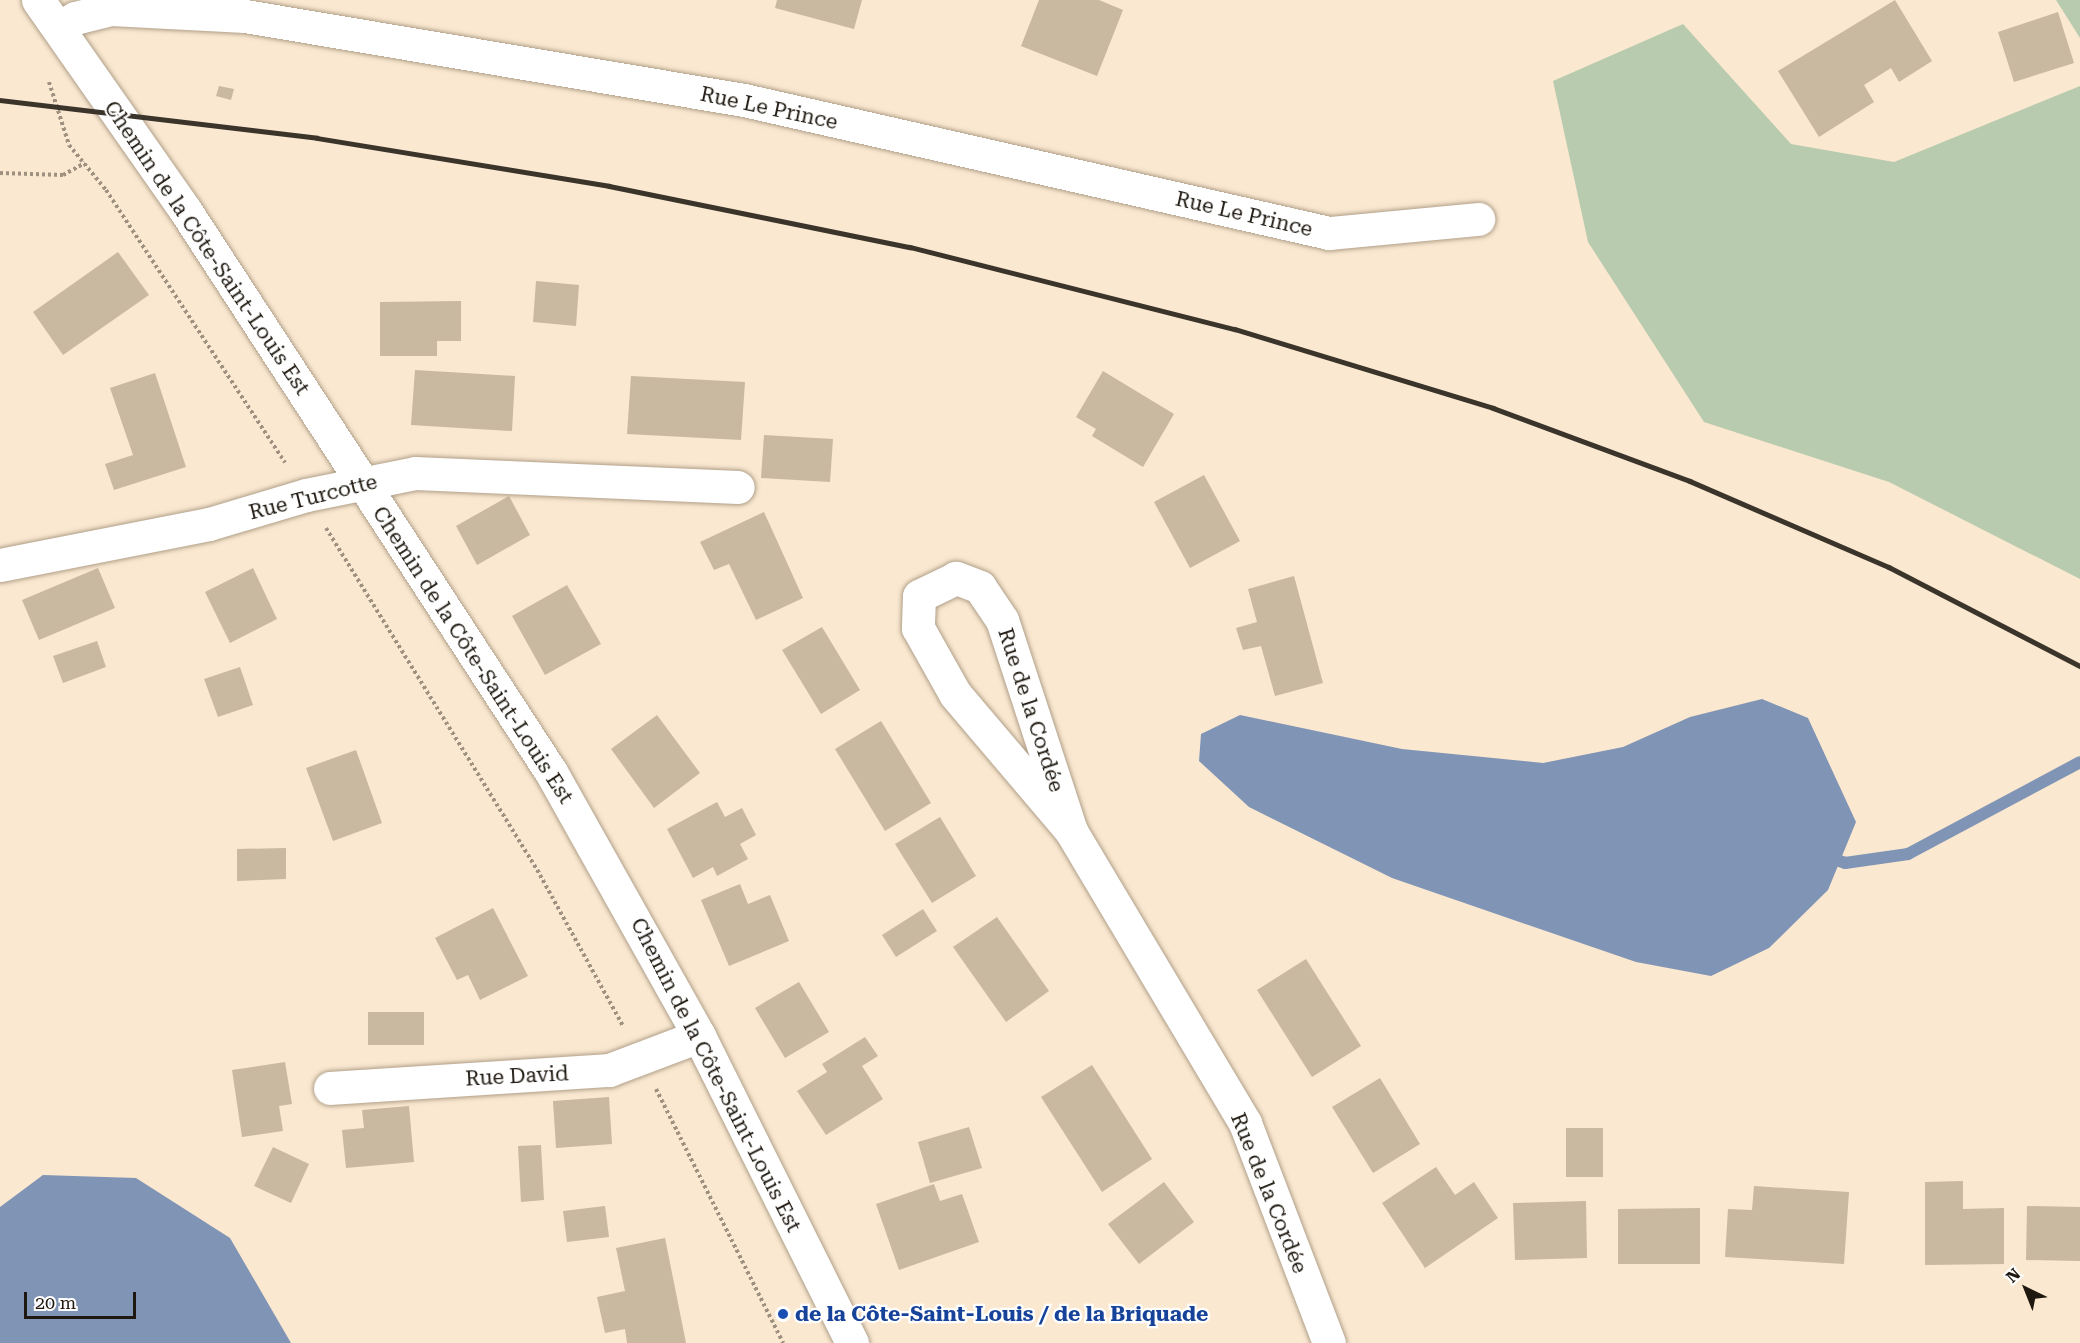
<!DOCTYPE html>
<html>
<head>
<meta charset="utf-8">
<style>
  body { margin:0 }
  #map { position:relative; width:2080px; height:1343px; overflow:hidden; background:#fae8d0; font-family:"Roboto Serif",serif }
  div>[style] { position:absolute }
  .green>* { inset:0; background:#b9cbae }
  .water>* { inset:0; background:#8094b5 }
  .stream>* { height:12px; margin:-6px; padding:0 6px; transform-origin:6px; border-radius:6px; background:#8094b5 }
  .building>* { inset:0; background:#c9b9a1 }
  .path>* { height:4px; margin-top:-2px; transform-origin:0; background:repeating-linear-gradient(90deg,#9e9180 0 3px,transparent 0 6px) }
  .roads { filter:drop-shadow(0 0 2px #b09f89) drop-shadow(0 0 2px #b09f89) }
  .street>* { height:33px; margin:-16.5px; padding:0 16.5px; transform-origin:16.5px; border-radius:16.5px; background:#fff }
  .secondary>* { height:33px; margin:-16.5px; padding:0 16.5px; transform-origin:16.5px; border-radius:16.5px; background:#fff }
  .rail>* { height:4.5px; margin:-2.25px; padding:0 2.25px; transform-origin:2.25px; border-radius:2.25px; background:#3b342a }
  .dots>* { width:16px; height:16px; translate:-50% -50%; box-sizing:border-box; border:3px solid #fff; border-radius:50% }
  span { translate:-50% -50%; white-space:nowrap; text-align:center; line-height:1.15; -webkit-text-stroke:4.5px #fff; paint-order:stroke }
  .street-label { font-size:21px; color:#1e1810 }
  .transit-label { font-size:21px; color:#164399; font-weight:700 }
  .left { translate:0 -50%; text-align:left }
  .north { position:absolute; left:1996px; top:1259px; width:60px; height:60px; -webkit-text-stroke:4px #fff; paint-order:stroke; rotate:317deg; font-size:16px; font-weight:700; line-height:24px; text-align:center; color:#1e1810 }
  .north::after { content:''; display:block; margin:auto; width:21px; height:27px; background:#1e1810; clip-path:polygon(50% 0,100% 100%,50% 72%,0 100%) }
  .scale { position:absolute; left:24px; top:1292px; width:112px; height:27px; box-sizing:border-box; border:3px solid #1e1810; border-top:0; padding-left:8px; font-size:18px; line-height:21px; white-space:nowrap; color:#1e1810; -webkit-text-stroke:4px #fff; paint-order:stroke }
</style>
</head>
<body>
<div id="map">
  <div class="green">
    <div style="clip-path:polygon(2056px 0,2080px 0,2080px 38px)"></div>
    <div style="clip-path:polygon(1683px 24px,1791px 144px,1894px 162px,2080px 86px,2080px 579px,1889px 482px,1704px 422px,1588px 242px,1553px 81px)"></div>
  </div>
  <div class="water">
    <div style="clip-path:polygon(1762px 699px,1808px 718px,1856px 822px,1828px 890px,1769px 948px,1711px 976px,1636px 962px,1392px 878px,1249px 807px,1199px 761px,1201px 734px,1240px 715px,1402px 749px,1543px 763px,1623px 747px,1690px 717px)"></div>
    <div style="clip-path:polygon(43px 1175px,136px 1178px,230px 1238px,291px 1343px,0 1343px,0 1207px)"></div>
  </div>
  <div class="stream">
    <div style="left:1824px;top:856px;width:22px;rotate:18deg"></div>
    <div style="left:1845px;top:863px;width:64px;rotate:-8.1deg"></div>
    <div style="left:1908px;top:854px;width:195px;rotate:-28.1deg"></div>
  </div>
  <div class="building">
    <div style="clip-path:polygon(777px 0,862px 0,854px 29px,775px 8px)"></div>
    <div style="clip-path:polygon(1039px 0,1099px 0,1123px 10px,1097px 76px,1021px 46px)"></div>
    <div style="clip-path:polygon(1895px 0,1932px 61px,1899px 82px,1891px 68px,1864px 85px,1874px 102px,1819px 137px,1778px 71px)"></div>
    <div style="clip-path:polygon(2058px 12px,2074px 63px,2014px 82px,1998px 32px)"></div>
    <div style="clip-path:polygon(219px 86px,234px 89px,231px 100px,216px 96px)"></div>
    <div style="clip-path:polygon(118px 252px,149px 295px,63px 355px,33px 312px)"></div>
    <div style="clip-path:polygon(536px 281px,579px 285px,576px 326px,533px 322px)"></div>
    <div style="clip-path:polygon(461px 301px,461px 341px,437px 341px,437px 356px,380px 356px,380px 302px)"></div>
    <div style="clip-path:polygon(415px 370px,515px 376px,512px 431px,411px 425px)"></div>
    <div style="clip-path:polygon(1103px 371px,1174px 414px,1143px 467px,1092px 436px,1096px 429px,1076px 417px)"></div>
    <div style="clip-path:polygon(155px 373px,186px 467px,114px 490px,105px 464px,133px 455px,110px 388px)"></div>
    <div style="clip-path:polygon(631px 376px,745px 382px,741px 440px,627px 434px)"></div>
    <div style="clip-path:polygon(764px 435px,833px 439px,830px 482px,761px 478px)"></div>
    <div style="clip-path:polygon(1204px 475px,1240px 541px,1190px 568px,1154px 502px)"></div>
    <div style="clip-path:polygon(509px 496px,530px 535px,477px 565px,456px 526px)"></div>
    <div style="clip-path:polygon(764px 512px,803px 598px,756px 620px,729px 564px,714px 570px,700px 542px)"></div>
    <div style="clip-path:polygon(98px 568px,115px 608px,39px 640px,22px 600px)"></div>
    <div style="clip-path:polygon(253px 568px,277px 619px,230px 643px,205px 592px)"></div>
    <div style="clip-path:polygon(1294px 576px,1323px 683px,1275px 696px,1261px 646px,1243px 650px,1236px 628px,1257px 622px,1248px 589px)"></div>
    <div style="clip-path:polygon(567px 585px,601px 644px,545px 675px,512px 616px)"></div>
    <div style="clip-path:polygon(822px 627px,860px 690px,821px 714px,782px 650px)"></div>
    <div style="clip-path:polygon(97px 641px,106px 667px,63px 683px,53px 656px)"></div>
    <div style="clip-path:polygon(240px 667px,253px 705px,218px 717px,204px 679px)"></div>
    <div style="clip-path:polygon(657px 715px,700px 773px,654px 808px,611px 749px)"></div>
    <div style="clip-path:polygon(881px 721px,931px 803px,885px 831px,835px 749px)"></div>
    <div style="clip-path:polygon(356px 750px,382px 823px,333px 841px,306px 768px)"></div>
    <div style="clip-path:polygon(717px 802px,725px 817px,742px 808px,756px 835px,740px 844px,748px 859px,717px 876px,713px 867px,693px 878px,667px 829px)"></div>
    <div style="clip-path:polygon(940px 817px,976px 876px,932px 903px,895px 844px)"></div>
    <div style="clip-path:polygon(286px 848px,286px 879px,237px 881px,237px 849px)"></div>
    <div style="clip-path:polygon(740px 884px,748px 904px,770px 895px,789px 941px,729px 966px,701px 900px)"></div>
    <div style="clip-path:polygon(493px 908px,528px 976px,480px 1000px,468px 975px,457px 980px,435px 938px)"></div>
    <div style="clip-path:polygon(923px 909px,937px 931px,896px 957px,882px 935px)"></div>
    <div style="clip-path:polygon(997px 917px,1049px 991px,1006px 1022px,953px 947px)"></div>
    <div style="clip-path:polygon(1306px 959px,1361px 1046px,1312px 1077px,1257px 990px)"></div>
    <div style="clip-path:polygon(799px 982px,829px 1032px,785px 1058px,755px 1008px)"></div>
    <div style="clip-path:polygon(368px 1012px,424px 1012px,424px 1045px,368px 1045px)"></div>
    <div style="clip-path:polygon(865px 1037px,878px 1056px,862px 1066px,883px 1099px,826px 1135px,797px 1091px,827px 1072px,822px 1064px)"></div>
    <div style="clip-path:polygon(285px 1062px,292px 1104px,279px 1106px,283px 1131px,242px 1137px,232px 1070px)"></div>
    <div style="clip-path:polygon(1092px 1065px,1152px 1159px,1102px 1192px,1041px 1097px)"></div>
    <div style="clip-path:polygon(1380px 1078px,1420px 1144px,1373px 1173px,1332px 1107px)"></div>
    <div style="clip-path:polygon(609px 1097px,612px 1144px,556px 1148px,553px 1101px)"></div>
    <div style="clip-path:polygon(409px 1106px,414px 1162px,346px 1168px,342px 1130px,364px 1128px,362px 1110px)"></div>
    <div style="clip-path:polygon(969px 1127px,982px 1168px,930px 1183px,918px 1142px)"></div>
    <div style="clip-path:polygon(1566px 1128px,1603px 1128px,1603px 1177px,1566px 1177px)"></div>
    <div style="clip-path:polygon(541px 1145px,544px 1200px,521px 1202px,518px 1146px)"></div>
    <div style="clip-path:polygon(273px 1147px,309px 1164px,291px 1203px,254px 1186px)"></div>
    <div style="clip-path:polygon(1436px 1167px,1455px 1195px,1474px 1182px,1498px 1218px,1425px 1268px,1382px 1203px)"></div>
    <div style="clip-path:polygon(1963px 1181px,1963px 1209px,2004px 1208px,2004px 1264px,1925px 1265px,1925px 1182px)"></div>
    <div style="clip-path:polygon(1164px 1182px,1194px 1222px,1139px 1264px,1108px 1224px)"></div>
    <div style="clip-path:polygon(934px 1184px,940px 1201px,962px 1194px,979px 1242px,899px 1270px,876px 1204px)"></div>
    <div style="clip-path:polygon(1754px 1186px,1849px 1192px,1844px 1264px,1725px 1257px,1728px 1209px,1752px 1210px)"></div>
    <div style="clip-path:polygon(1586px 1201px,1587px 1258px,1515px 1260px,1513px 1203px)"></div>
    <div style="clip-path:polygon(605px 1206px,609px 1237px,567px 1242px,563px 1211px)"></div>
    <div style="clip-path:polygon(2027px 1206px,2080px 1207px,2080px 1261px,2026px 1260px)"></div>
    <div style="clip-path:polygon(1700px 1208px,1700px 1264px,1618px 1264px,1618px 1209px)"></div>
    <div style="clip-path:polygon(665px 1238px,686px 1343px,627px 1343px,625px 1329px,605px 1333px,597px 1297px,625px 1291px,616px 1248px)"></div>
  </div>
  <div class="path">
    <div style="left:49px;top:82px;width:66px;rotate:72.4deg"></div>
    <div style="left:69px;top:145px;width:58px;rotate:50.6deg"></div>
    <div style="left:106px;top:190px;width:326px;rotate:56.7deg"></div>
    <div style="left:0;top:173px;width:63px;rotate:1.8deg"></div>
    <div style="left:63px;top:175px;width:25px;rotate:-29deg"></div>
    <div style="left:326px;top:528px;width:408px;rotate:58.3deg"></div>
    <div style="left:540px;top:875px;width:172px;rotate:61.2deg"></div>
    <div style="left:656px;top:1089px;width:284px;rotate:63.4deg"></div>
  </div>
  <div class="roads">
    <div class="street">
      <div style="left:59px;top:28px;width:19px;rotate:-32deg"></div>
      <div style="left:75px;top:18px;width:37px;rotate:-14deg"></div>
      <div style="left:111px;top:9px;width:134px;rotate:3deg"></div>
      <div style="left:245px;top:16px;width:506px;rotate:9.56deg"></div>
      <div style="left:744px;top:100px;width:600px;rotate:12.81deg"></div>
      <div style="left:1329px;top:233px;width:150px;rotate:-5.4deg"></div>
      <div style="left:0;top:565px;width:213px;rotate:-11.1deg"></div>
      <div style="left:209px;top:524px;width:101px;rotate:-16.6deg"></div>
      <div style="left:306px;top:495px;width:111px;rotate:-11.4deg"></div>
      <div style="left:415px;top:473px;width:323px;rotate:2.5deg"></div>
      <div style="left:1071px;top:831px;width:222px;rotate:-108.1deg"></div>
      <div style="left:1002px;top:620px;width:40px;rotate:-124deg"></div>
      <div style="left:980px;top:587px;width:26px;rotate:-159deg"></div>
      <div style="left:956px;top:578px;width:41px;rotate:154.1deg"></div>
      <div style="left:919px;top:596px;width:32px;rotate:92deg"></div>
      <div style="left:918px;top:628px;width:76px;rotate:60.7deg"></div>
      <div style="left:955px;top:694px;width:180px;rotate:49.7deg"></div>
      <div style="left:1071px;top:831px;width:340px;rotate:59.2deg"></div>
      <div style="left:1245px;top:1123px;width:235px;rotate:69.1deg"></div>
      <div style="left:330px;top:1088px;width:280px;rotate:-3.7deg"></div>
      <div style="left:609px;top:1070px;width:96px;rotate:-20.7deg"></div>
    </div>
    <div class="secondary">
      <div style="left:38px;top:0;width:256px;rotate:55deg"></div>
      <div style="left:185px;top:210px;width:671px;rotate:56.93deg"></div>
      <div style="left:551px;top:772px;width:303px;rotate:60.7deg"></div>
      <div style="left:699px;top:1036px;width:343px;rotate:63.5deg"></div>
    </div>
  </div>
  <div class="rail">
    <div style="left:0;top:100px;width:319px;rotate:6.8deg"></div>
    <div style="left:317px;top:138px;width:296px;rotate:9.3deg"></div>
    <div style="left:609px;top:186px;width:307px;rotate:11.5deg"></div>
    <div style="left:910px;top:247px;width:335px;rotate:14.2deg"></div>
    <div style="left:1235px;top:329px;width:270px;rotate:17deg"></div>
    <div style="left:1493px;top:408px;width:210px;rotate:20.3deg"></div>
    <div style="left:1690px;top:481px;width:217px;rotate:23.4deg"></div>
    <div style="left:1889px;top:567px;width:215px;rotate:27.4deg"></div>
  </div>
  <div class="dots">
    <div style="left:783px;top:1314px;background:#1a4fb4"></div>
  </div>
  <div class="street-label">
    <span style="left:769px;top:108px;rotate:12deg">Rue Le Prince</span>
    <span style="left:1244px;top:214px;rotate:13deg">Rue Le Prince</span>
    <span style="left:207px;top:248px;rotate:56deg">Chemin de la Côte-Saint-Louis Est</span>
    <span style="left:313px;top:497px;rotate:-14deg">Rue Turcotte</span>
    <span style="left:473px;top:655px;rotate:57deg">Chemin de la Côte-Saint-Louis Est</span>
    <span style="left:1031px;top:710px;rotate:72deg">Rue de la Cordée</span>
    <span style="left:716px;top:1075px;rotate:63deg">Chemin de la Côte-Saint-Louis Est</span>
    <span style="left:517px;top:1076px;rotate:-3deg">Rue David</span>
    <span style="left:1269px;top:1193px;rotate:68deg">Rue de la Cordée</span>
  </div>
  <div class="transit-label">
    <span class="left" style="left:795px;top:1314px">de la Côte-Saint-Louis / de la Briquade</span>
  </div>
  <div class="north">N</div>
  <div class="scale">20 m</div>
</div>
</body>
</html>
